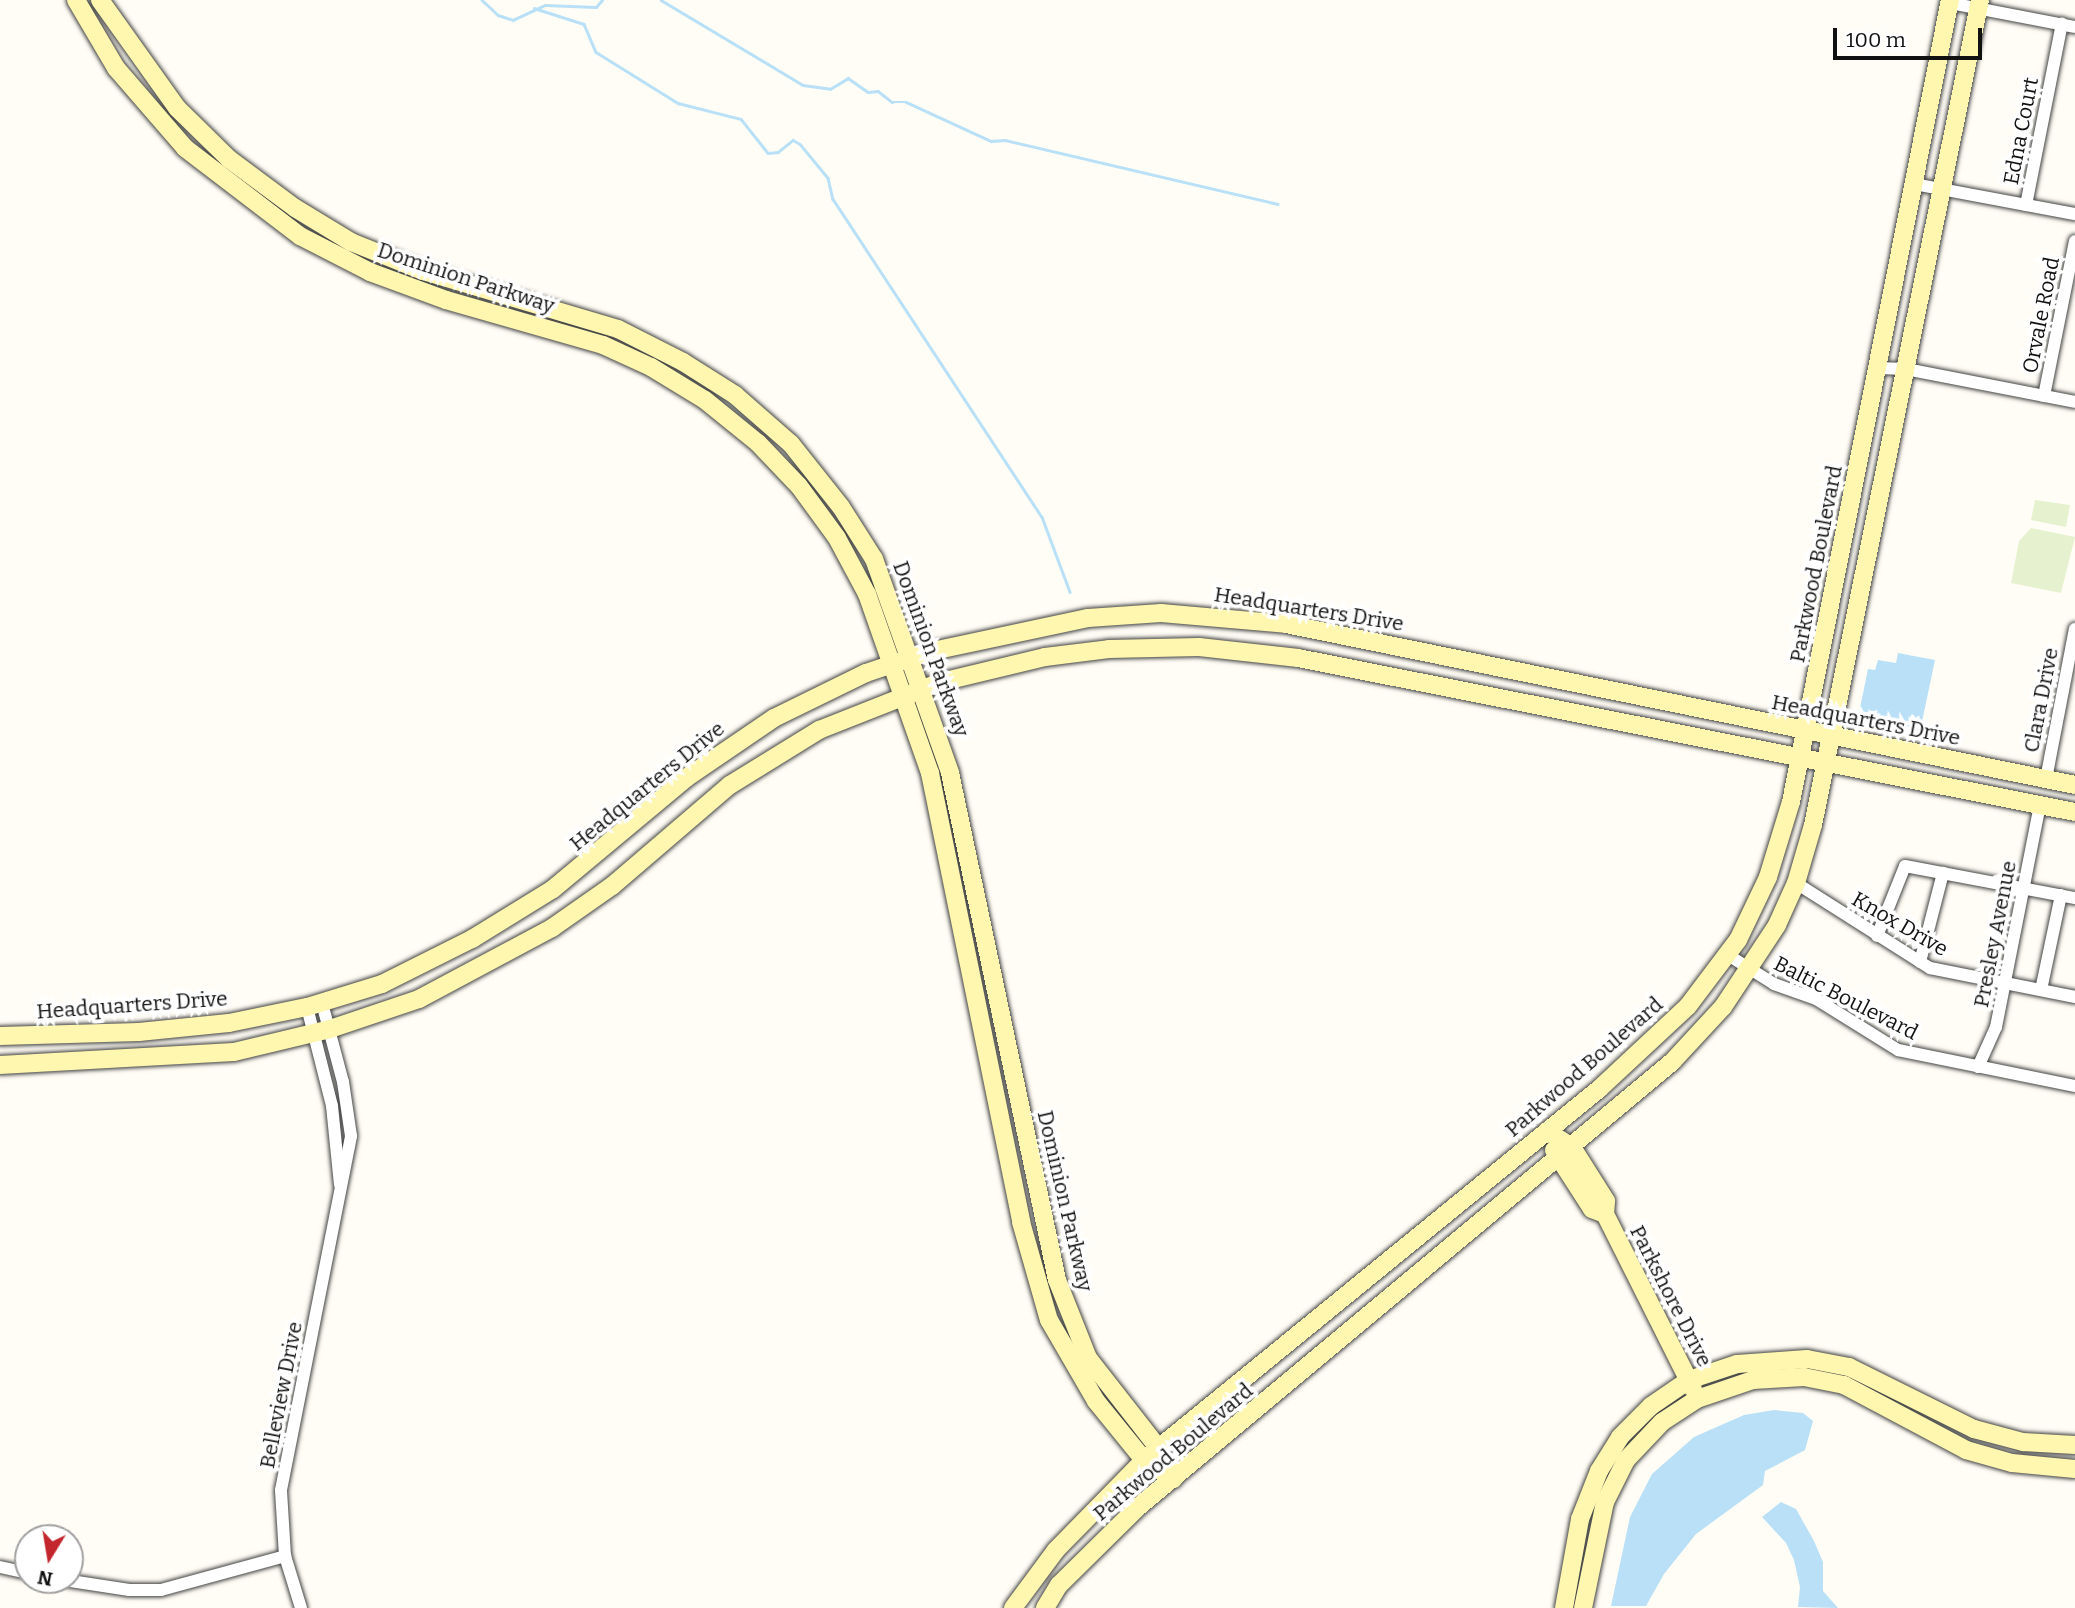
<!DOCTYPE html>
<html>
<head>
<meta charset="utf-8">
<style>
  body { margin:0 }
  #map { position:relative; width:2075px; height:1608px; overflow:hidden; background:#fffdf5; font-family:Bitter,serif }
  div>[style] { position:absolute }
  .pitch>* { inset:0; background:#e6f2cf }
  .water>* { inset:0; background:#b9e0f7 }
  .stream>* { height:2.5px; margin:-1.25px; padding:0 1.25px; transform-origin:1.25px; border-radius:1.25px; background:#b9e0f7 }
  .roads { filter:drop-shadow(0 0 2px #444) drop-shadow(0 0 2px #444) }
  .street>* { height:12px; margin:-6px; padding:0 6px; transform-origin:6px; border-radius:6px; background:#fff }
  .secondary>* { height:18px; margin:-9px; padding:0 9px; transform-origin:9px; border-radius:9px; background:#fff6b0 }
  span { translate:-50% -50%; white-space:nowrap; text-align:center; line-height:1.15; -webkit-text-stroke:7px #fff; paint-order:stroke }
  .street-label { font-size:21px; color:#111 }
  .north { position:absolute; left:14px; top:1524px; width:70px; height:70px; box-sizing:border-box; background:#fff; border:2px solid #a0a0a0; border-radius:50%; rotate:191deg; font-size:19px; font-weight:700; line-height:28px; text-align:center; color:#111 }
  .north::after { content:''; display:block; margin:auto; width:24px; height:32px; background:#c4262e; clip-path:polygon(50% 0,100% 100%,50% 72%,0 100%) }
  .scale { position:absolute; left:1833px; top:28px; width:149px; height:32px; box-sizing:border-box; border:4px solid #111; border-top:0; padding-left:9px; font-size:21px; line-height:24px; white-space:nowrap; color:#111; -webkit-text-stroke:5px #fff; paint-order:stroke }
</style>
</head>
<body>
<div id="map">
  <div class="pitch">
    <div style="clip-path:polygon(2035px 500px,2070px 505px,2066px 527px,2031px 520px)"></div>
    <div style="clip-path:polygon(2031px 528px,2075px 537px,2061px 593px,2011px 583px,2019px 541px)"></div>
  </div>
  <div class="water">
    <div style="clip-path:polygon(1898px 653px,1935px 660px,1920px 731px,1858px 718px,1868px 669px,1875px 670px,1878px 660px,1896px 663px)"></div>
    <div style="clip-path:polygon(1774px 1410px,1803px 1413px,1813px 1421px,1805px 1450px,1765px 1471px,1763px 1485px,1696px 1534px,1664px 1574px,1646px 1606px,1611px 1606px,1630px 1517px,1652px 1474px,1694px 1437px,1744px 1415px)"></div>
    <div style="clip-path:polygon(1781px 1502px,1796px 1509px,1814px 1541px,1823px 1562px,1823px 1591px,1838px 1608px,1798px 1607px,1800px 1587px,1794px 1560px,1786px 1543px,1762px 1517px)"></div>
  </div>
  <div class="stream">
    <div style="left:482px;top:0;width:22px;rotate:43deg"></div>
    <div style="left:498px;top:15px;width:16px;rotate:18deg"></div>
    <div style="left:513px;top:20px;width:35px;rotate:-25deg"></div>
    <div style="left:545px;top:5px;width:51px;rotate:2.2deg"></div>
    <div style="left:596px;top:7px;width:9px;rotate:-49deg"></div>
    <div style="left:661px;top:0;width:165px;rotate:30.9deg"></div>
    <div style="left:803px;top:85px;width:27px;rotate:8deg"></div>
    <div style="left:830px;top:89px;width:21px;rotate:-31deg"></div>
    <div style="left:848px;top:78px;width:24px;rotate:35deg"></div>
    <div style="left:868px;top:92px;width:10px;rotate:-6deg"></div>
    <div style="left:878px;top:91px;width:18px;rotate:38deg"></div>
    <div style="left:892px;top:102px;width:14px"></div>
    <div style="left:906px;top:102px;width:94px;rotate:24.6deg"></div>
    <div style="left:991px;top:141px;width:14px;rotate:-4deg"></div>
    <div style="left:1005px;top:140px;width:280px;rotate:13.2deg"></div>
    <div style="left:534px;top:8px;width:52px;rotate:17.7deg"></div>
    <div style="left:584px;top:24px;width:30px;rotate:67deg"></div>
    <div style="left:596px;top:52px;width:97px;rotate:31.9deg"></div>
    <div style="left:678px;top:103px;width:65px;rotate:14.3deg"></div>
    <div style="left:741px;top:119px;width:43px;rotate:51.5deg"></div>
    <div style="left:768px;top:153px;width:10px;rotate:-6deg"></div>
    <div style="left:778px;top:152px;width:19px;rotate:-39deg"></div>
    <div style="left:793px;top:140px;width:8px;rotate:30deg"></div>
    <div style="left:800px;top:144px;width:44px;rotate:50.5deg"></div>
    <div style="left:828px;top:178px;width:22px;rotate:77deg"></div>
    <div style="left:833px;top:199px;width:381px;rotate:56.7deg"></div>
    <div style="left:1042px;top:517px;width:80px;rotate:69.5deg"></div>
  </div>
  <div class="roads">
    <div class="street">
      <div style="left:1950px;top:3px;width:127px;rotate:10.9deg"></div>
      <div style="left:1914px;top:184px;width:164px;rotate:10.6deg"></div>
      <div style="left:2026px;top:205px;width:185px;rotate:-78.8deg"></div>
      <div style="left:1878px;top:368px;width:28px;rotate:2deg"></div>
      <div style="left:1906px;top:369px;width:172px;rotate:11deg"></div>
      <div style="left:2044px;top:396px;width:158px;rotate:-78.7deg"></div>
      <div style="left:2046px;top:779px;width:153px;rotate:-79.1deg"></div>
      <div style="left:1796px;top:883px;width:159px;rotate:32.4deg"></div>
      <div style="left:1930px;top:968px;width:148px;rotate:11.3deg"></div>
      <div style="left:1877px;top:936px;width:75px;rotate:-68.2deg"></div>
      <div style="left:1905px;top:866px;width:173px;rotate:10.7deg"></div>
      <div style="left:1728px;top:955px;width:54px;rotate:32.2deg"></div>
      <div style="left:1774px;top:984px;width:45px;rotate:19.7deg"></div>
      <div style="left:1816px;top:999px;width:97px;rotate:31.9deg"></div>
      <div style="left:1898px;top:1050px;width:181px;rotate:11.5deg"></div>
      <div style="left:1920px;top:962px;width:92px;rotate:-75.5deg"></div>
      <div style="left:2041px;top:990px;width:97px;rotate:-78.1deg"></div>
      <div style="left:307px;top:1007px;width:102px;rotate:75.8deg"></div>
      <div style="left:332px;top:1106px;width:79px;rotate:84.2deg"></div>
      <div style="left:1978px;top:1067px;width:44px;rotate:-65.8deg"></div>
      <div style="left:1996px;top:1027px;width:227px;rotate:-78.8deg"></div>
      <div style="left:0;top:1567px;width:29px;rotate:12deg"></div>
      <div style="left:64px;top:1580px;width:66px;rotate:8.7deg"></div>
      <div style="left:129px;top:1590px;width:32px"></div>
      <div style="left:161px;top:1590px;width:129px;rotate:-15.3deg"></div>
      <div style="left:301px;top:1608px;width:54px;rotate:-107.1deg"></div>
      <div style="left:285px;top:1556px;width:66px;rotate:-93.5deg"></div>
      <div style="left:281px;top:1490px;width:361px;rotate:-78.8deg"></div>
      <div style="left:351px;top:1136px;width:55px;rotate:-98.4deg"></div>
      <div style="left:343px;top:1082px;width:82px;rotate:-104.9deg"></div>
    </div>
    <div class="secondary">
      <div style="left:76px;top:0;width:79px;rotate:59.5deg"></div>
      <div style="left:116px;top:68px;width:106px;rotate:49.2deg"></div>
      <div style="left:185px;top:148px;width:145px;rotate:37.4deg"></div>
      <div style="left:300px;top:236px;width:79px;rotate:27.2deg"></div>
      <div style="left:370px;top:272px;width:81px;rotate:20.2deg"></div>
      <div style="left:446px;top:300px;width:163px;rotate:16deg"></div>
      <div style="left:603px;top:345px;width:53px;rotate:24.6deg"></div>
      <div style="left:651px;top:367px;width:63px;rotate:31.4deg"></div>
      <div style="left:705px;top:400px;width:68px;rotate:39.1deg"></div>
      <div style="left:758px;top:443px;width:59px;rotate:46.4deg"></div>
      <div style="left:799px;top:486px;width:64px;rotate:53.8deg"></div>
      <div style="left:837px;top:538px;width:64px;rotate:61.8deg"></div>
      <div style="left:867px;top:594px;width:190px;rotate:70.6deg"></div>
      <div style="left:930px;top:773px;width:458px;rotate:78.5deg"></div>
      <div style="left:1021px;top:1222px;width:102px;rotate:74.1deg"></div>
      <div style="left:1049px;top:1320px;width:94px;rotate:59.9deg"></div>
      <div style="left:1096px;top:1401px;width:76px;rotate:50.9deg"></div>
      <div style="left:1144px;top:1460px;width:35px;rotate:33deg"></div>
      <div style="left:100px;top:0;width:133px;rotate:54.5deg"></div>
      <div style="left:177px;top:108px;width:73px;rotate:44.4deg"></div>
      <div style="left:229px;top:159px;width:82px;rotate:36.6deg"></div>
      <div style="left:295px;top:208px;width:66px;rotate:31.3deg"></div>
      <div style="left:351px;top:242px;width:78px;rotate:21.9deg"></div>
      <div style="left:423px;top:271px;width:203px;rotate:16.6deg"></div>
      <div style="left:618px;top:329px;width:73px;rotate:26.9deg"></div>
      <div style="left:683px;top:362px;width:62px;rotate:32.4deg"></div>
      <div style="left:735px;top:395px;width:74px;rotate:41.2deg"></div>
      <div style="left:791px;top:444px;width:80px;rotate:51.6deg"></div>
      <div style="left:841px;top:507px;width:62px;rotate:57.6deg"></div>
      <div style="left:874px;top:559px;width:227px;rotate:70.4deg"></div>
      <div style="left:950px;top:773px;width:518px;rotate:78.08deg"></div>
      <div style="left:1057px;top:1280px;width:84px;rotate:68.3deg"></div>
      <div style="left:1088px;top:1358px;width:115px;rotate:52deg"></div>
      <div style="left:1159px;top:1449px;width:33px;rotate:65deg"></div>
      <div style="left:0;top:1036px;width:139px;rotate:-1.6deg"></div>
      <div style="left:139px;top:1032px;width:90px;rotate:-5.7deg"></div>
      <div style="left:229px;top:1023px;width:80px;rotate:-11.6deg"></div>
      <div style="left:307px;top:1007px;width:78px;rotate:-17deg"></div>
      <div style="left:382px;top:984px;width:101px;rotate:-26.6deg"></div>
      <div style="left:472px;top:939px;width:95px;rotate:-31.7deg"></div>
      <div style="left:553px;top:889px;width:173px;rotate:-39.8deg"></div>
      <div style="left:686px;top:778px;width:107px;rotate:-34.3deg"></div>
      <div style="left:774px;top:718px;width:102px;rotate:-26.1deg"></div>
      <div style="left:866px;top:673px;width:65px;rotate:-18.7deg"></div>
      <div style="left:928px;top:652px;width:164px;rotate:-12deg"></div>
      <div style="left:1088px;top:618px;width:73px;rotate:-3.9deg"></div>
      <div style="left:1161px;top:613px;width:125px;rotate:5deg"></div>
      <div style="left:1286px;top:624px;width:805px;rotate:11.53deg"></div>
      <div style="left:0;top:1065px;width:234px;rotate:-3.2deg"></div>
      <div style="left:234px;top:1052px;width:99px;rotate:-13.5deg"></div>
      <div style="left:330px;top:1029px;width:94px;rotate:-18.6deg"></div>
      <div style="left:419px;top:999px;width:151px;rotate:-28.1deg"></div>
      <div style="left:552px;top:928px;width:73px;rotate:-35deg"></div>
      <div style="left:612px;top:886px;width:155px;rotate:-40.6deg"></div>
      <div style="left:730px;top:785px;width:105px;rotate:-31.7deg"></div>
      <div style="left:819px;top:730px;width:131px;rotate:-21.5deg"></div>
      <div style="left:941px;top:682px;width:107px;rotate:-13.5deg"></div>
      <div style="left:1045px;top:657px;width:64px;rotate:-7.1deg"></div>
      <div style="left:1109px;top:649px;width:90px;rotate:-1.3deg"></div>
      <div style="left:1199px;top:647px;width:100px;rotate:6.3deg"></div>
      <div style="left:1298px;top:658px;width:792px;rotate:11.21deg"></div>
      <div style="left:1547px;top:1131px;width:30px;rotate:33deg"></div>
      <div style="left:1572px;top:1147px;width:64px;rotate:57.8deg"></div>
      <div style="left:1606px;top:1201px;width:13px;rotate:94deg"></div>
      <div style="left:1605px;top:1214px;width:196px;rotate:63.3deg"></div>
      <div style="left:1554px;top:1150px;width:70px;rotate:57.2deg"></div>
      <div style="left:1592px;top:1209px;width:14px;rotate:21deg"></div>
      <div style="left:1013px;top:1608px;width:72px;rotate:-53.4deg"></div>
      <div style="left:1056px;top:1550px;width:126px;rotate:-45.6deg"></div>
      <div style="left:1144px;top:1460px;width:587px;rotate:-39.19deg"></div>
      <div style="left:1599px;top:1089px;width:122px;rotate:-43deg"></div>
      <div style="left:1688px;top:1006px;width:83px;rotate:-52.9deg"></div>
      <div style="left:1738px;top:940px;width:70px;rotate:-64.5deg"></div>
      <div style="left:1768px;top:877px;width:78px;rotate:-73deg"></div>
      <div style="left:1791px;top:802px;width:818px;rotate:-78.79deg"></div>
      <div style="left:1045px;top:1608px;width:27px;rotate:-59deg"></div>
      <div style="left:1059px;top:1585px;width:110px;rotate:-44.6deg"></div>
      <div style="left:1137px;top:1508px;width:697px;rotate:-39.82deg"></div>
      <div style="left:1672px;top:1062px;width:75px;rotate:-47.2deg"></div>
      <div style="left:1723px;top:1007px;width:98px;rotate:-56.6deg"></div>
      <div style="left:1777px;top:925px;width:46px;rotate:-65.7deg"></div>
      <div style="left:1796px;top:883px;width:60px;rotate:-73.7deg"></div>
      <div style="left:1813px;top:825px;width:842px;rotate:-78.56deg"></div>
      <div style="left:1564px;top:1608px;width:90px;rotate:-79.8deg"></div>
      <div style="left:1580px;top:1519px;width:52px;rotate:-68.4deg"></div>
      <div style="left:1599px;top:1471px;width:40px;rotate:-58deg"></div>
      <div style="left:1620px;top:1437px;width:44px;rotate:-45deg"></div>
      <div style="left:1651px;top:1406px;width:46px;rotate:-34.4deg"></div>
      <div style="left:1689px;top:1380px;width:51px;rotate:-18.4deg"></div>
      <div style="left:1737px;top:1364px;width:70px;rotate:-4.1deg"></div>
      <div style="left:1807px;top:1359px;width:43px;rotate:10.8deg"></div>
      <div style="left:1849px;top:1367px;width:140px;rotate:26.4deg"></div>
      <div style="left:1974px;top:1429px;width:51px;rotate:14.9deg"></div>
      <div style="left:2023px;top:1442px;width:52px;rotate:3.3deg"></div>
      <div style="left:1583px;top:1608px;width:108px;rotate:-78.3deg"></div>
      <div style="left:1605px;top:1502px;width:47px;rotate:-63.4deg"></div>
      <div style="left:1626px;top:1460px;width:52px;rotate:-46.5deg"></div>
      <div style="left:1662px;top:1422px;width:42px;rotate:-33.3deg"></div>
      <div style="left:1697px;top:1399px;width:59px;rotate:-18.7deg"></div>
      <div style="left:1753px;top:1380px;width:51px;rotate:-3.4deg"></div>
      <div style="left:1804px;top:1377px;width:41px;rotate:11.3deg"></div>
      <div style="left:1844px;top:1385px;width:138px;rotate:28deg"></div>
      <div style="left:1966px;top:1450px;width:48px;rotate:15.8deg"></div>
      <div style="left:2012px;top:1463px;width:63px;rotate:5.4deg"></div>
    </div>
  </div>
  <div class="street-label">
    <span style="left:2021px;top:131px;rotate:-79deg">Edna Court</span>
    <span style="left:466px;top:278px;rotate:18deg">Dominion Parkway</span>
    <span style="left:2041px;top:315px;rotate:-79deg">Orvale Road</span>
    <span style="left:1816px;top:564px;rotate:-79deg">Parkwood Boulevard</span>
    <span style="left:1309px;top:609px;rotate:9deg">Headquarters Drive</span>
    <span style="left:931px;top:649px;rotate:70deg">Dominion Parkway</span>
    <span style="left:2041px;top:700px;rotate:-79deg">Clara Drive</span>
    <span style="left:1866px;top:720px;rotate:11deg">Headquarters Drive</span>
    <span style="left:647px;top:786px;rotate:-39deg">Headquarters Drive</span>
    <span style="left:1900px;top:924px;rotate:30deg">Knox Drive</span>
    <span style="left:1995px;top:934px;rotate:-79deg">Presley Avenue</span>
    <span style="left:1846px;top:998px;rotate:27deg">Baltic Boulevard</span>
    <span style="left:132px;top:1005px;rotate:-4deg">Headquarters Drive</span>
    <span style="left:1584px;top:1067px;rotate:-41deg">Parkwood Boulevard</span>
    <span style="left:1065px;top:1201px;rotate:77deg">Dominion Parkway</span>
    <span style="left:1671px;top:1296px;rotate:63deg">Parkshore Drive</span>
    <span style="left:281px;top:1395px;rotate:-79deg">Belleview Drive</span>
    <span style="left:1173px;top:1452px;rotate:-40deg">Parkwood Boulevard</span>
  </div>
  <div class="north">N</div>
  <div class="scale">100 m</div>
</div>
</body>
</html>
